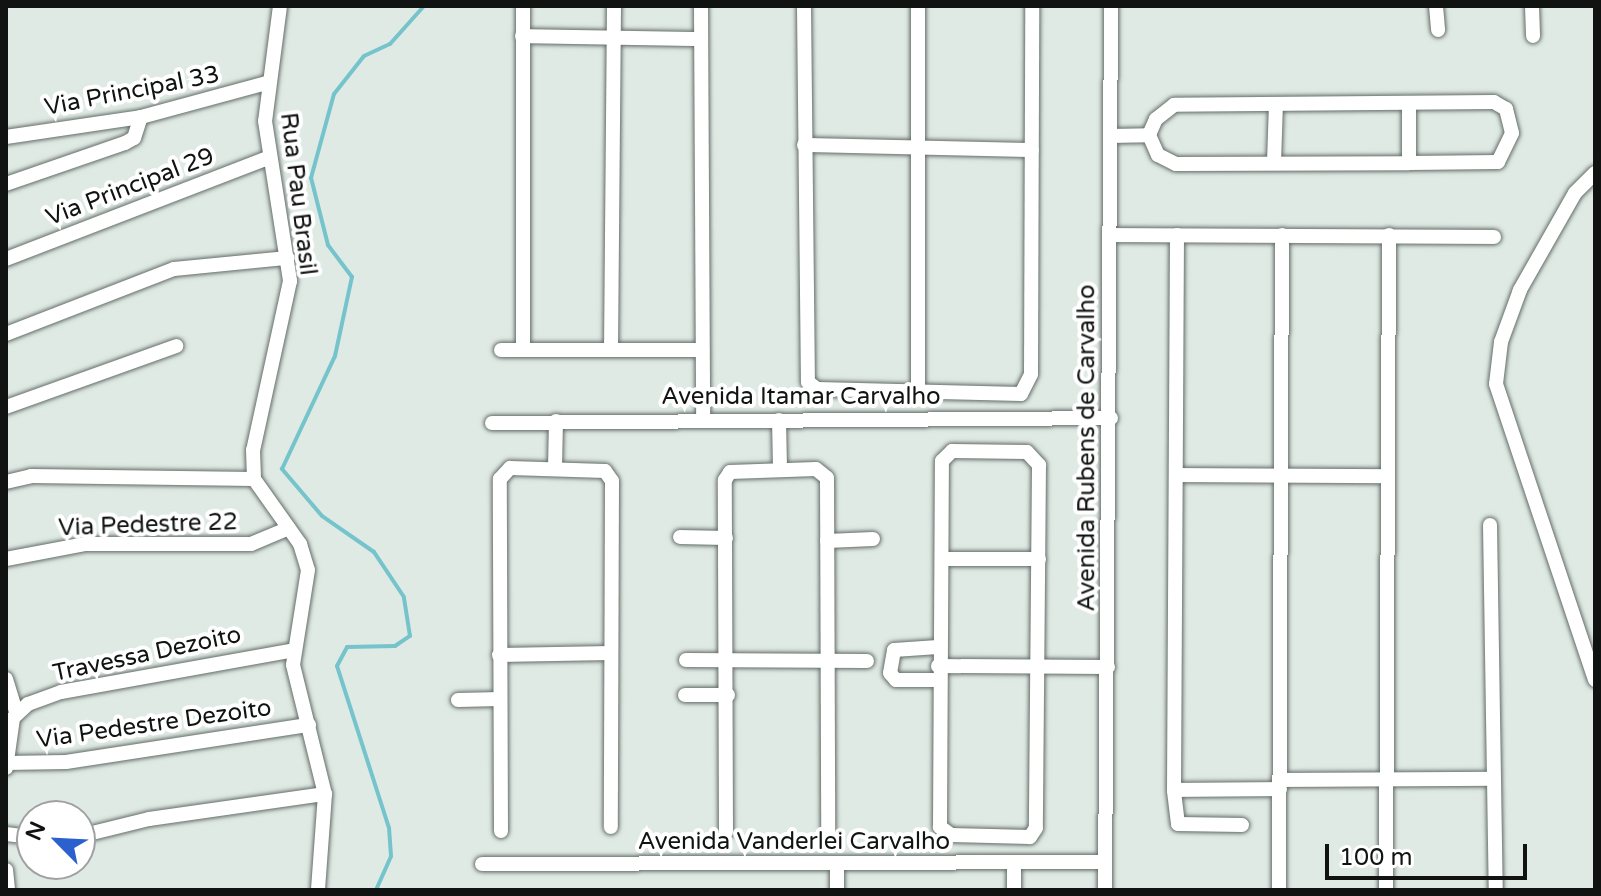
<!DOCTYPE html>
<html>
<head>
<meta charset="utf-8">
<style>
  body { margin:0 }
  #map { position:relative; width:1601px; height:896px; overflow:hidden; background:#e0eae5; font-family:"Varela Round",sans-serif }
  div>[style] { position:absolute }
  .stream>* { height:4px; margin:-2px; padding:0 2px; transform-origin:2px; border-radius:2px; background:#75c4cc }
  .roads { filter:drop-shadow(0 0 2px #646d68) drop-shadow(0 0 2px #646d68) }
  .minor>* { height:14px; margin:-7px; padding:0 7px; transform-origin:7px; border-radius:7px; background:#fff }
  span { translate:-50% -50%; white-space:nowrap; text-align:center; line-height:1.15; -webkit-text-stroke:8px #fff; paint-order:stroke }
  .street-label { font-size:24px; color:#101311 }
  .frame { position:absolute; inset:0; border:8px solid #101311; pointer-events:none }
  .north { position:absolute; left:16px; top:800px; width:80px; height:80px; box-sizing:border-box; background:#fff; border:2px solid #9fa1a0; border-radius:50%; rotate:294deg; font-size:22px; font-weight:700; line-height:32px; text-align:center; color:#101311 }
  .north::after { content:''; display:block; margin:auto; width:28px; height:36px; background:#2c60ce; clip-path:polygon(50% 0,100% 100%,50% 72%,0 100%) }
  .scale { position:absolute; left:1325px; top:844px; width:202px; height:36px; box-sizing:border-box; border:4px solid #101311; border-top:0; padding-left:10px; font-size:24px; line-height:28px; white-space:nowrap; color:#101311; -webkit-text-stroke:6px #fff; paint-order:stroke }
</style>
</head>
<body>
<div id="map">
  <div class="stream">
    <div style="left:376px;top:890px;width:37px;rotate:-66deg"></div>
    <div style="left:391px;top:856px;width:28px;rotate:-94deg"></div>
    <div style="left:389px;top:828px;width:170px;rotate:-107.8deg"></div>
    <div style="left:337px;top:666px;width:21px;rotate:-62deg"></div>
    <div style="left:347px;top:647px;width:48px;rotate:-1.2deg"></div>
    <div style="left:395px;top:646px;width:18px;rotate:-34deg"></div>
    <div style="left:410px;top:636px;width:39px;rotate:-99deg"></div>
    <div style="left:404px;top:597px;width:54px;rotate:-123.7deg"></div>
    <div style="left:374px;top:552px;width:63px;rotate:-145.3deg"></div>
    <div style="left:322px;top:516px;width:62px;rotate:-130.4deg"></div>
    <div style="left:282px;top:469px;width:125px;rotate:-64.9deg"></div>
    <div style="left:335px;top:356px;width:81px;rotate:-77.9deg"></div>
    <div style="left:352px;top:277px;width:40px;rotate:-127deg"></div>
    <div style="left:328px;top:245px;width:69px;rotate:-104.2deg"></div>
    <div style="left:311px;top:178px;width:87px;rotate:-74.7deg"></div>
    <div style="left:334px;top:94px;width:48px;rotate:-51.7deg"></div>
    <div style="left:364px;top:56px;width:29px;rotate:-25deg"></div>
    <div style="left:390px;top:44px;width:51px;rotate:-48.2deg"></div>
  </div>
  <div class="roads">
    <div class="minor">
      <div style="left:280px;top:6px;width:116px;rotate:97.4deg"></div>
      <div style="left:265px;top:121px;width:162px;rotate:81.1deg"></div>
      <div style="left:290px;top:281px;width:173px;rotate:102.3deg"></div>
      <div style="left:253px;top:450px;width:29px;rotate:88deg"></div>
      <div style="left:254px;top:479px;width:80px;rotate:54.7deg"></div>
      <div style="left:300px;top:544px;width:27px;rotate:73deg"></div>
      <div style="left:308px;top:570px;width:96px;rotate:99deg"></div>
      <div style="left:293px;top:665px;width:133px;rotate:76.1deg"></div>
      <div style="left:325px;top:794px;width:96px;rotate:94.2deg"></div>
      <div style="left:523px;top:6px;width:344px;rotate:90deg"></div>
      <div style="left:701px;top:6px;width:414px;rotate:89.7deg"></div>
      <div style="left:804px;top:6px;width:376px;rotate:89.4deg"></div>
      <div style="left:808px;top:382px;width:11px;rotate:38deg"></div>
      <div style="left:817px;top:389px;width:204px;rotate:1.4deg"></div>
      <div style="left:1021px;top:394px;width:22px;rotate:-63deg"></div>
      <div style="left:1031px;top:374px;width:368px;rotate:-89.8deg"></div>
      <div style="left:918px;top:6px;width:385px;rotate:90deg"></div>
      <div style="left:1436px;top:6px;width:24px;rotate:85deg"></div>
      <div style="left:1532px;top:6px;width:30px;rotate:88deg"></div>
      <div style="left:522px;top:36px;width:179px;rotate:1deg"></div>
      <div style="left:1110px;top:136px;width:39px;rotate:-1deg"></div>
      <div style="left:1149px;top:135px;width:22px;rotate:66deg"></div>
      <div style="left:1158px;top:155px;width:20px;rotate:27deg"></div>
      <div style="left:1176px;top:164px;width:233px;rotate:-0.2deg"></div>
      <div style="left:1409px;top:163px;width:89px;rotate:-0.6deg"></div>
      <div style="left:1498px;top:162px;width:32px;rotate:-64deg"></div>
      <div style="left:1512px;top:133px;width:25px;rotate:-104deg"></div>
      <div style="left:1506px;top:109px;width:14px;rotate:-150deg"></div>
      <div style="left:1494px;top:102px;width:320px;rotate:179.5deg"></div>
      <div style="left:1174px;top:105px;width:23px;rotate:142deg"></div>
      <div style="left:1156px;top:119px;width:17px;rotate:114deg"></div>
      <div style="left:6px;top:137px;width:136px;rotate:-8.4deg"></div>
      <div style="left:141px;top:117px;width:130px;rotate:-15.2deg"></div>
      <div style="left:804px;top:145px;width:228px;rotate:1.3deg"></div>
      <div style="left:1274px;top:163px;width:59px;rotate:-88.1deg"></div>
      <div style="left:1409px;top:163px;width:60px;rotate:-90deg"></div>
      <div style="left:1595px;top:173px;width:28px;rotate:135deg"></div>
      <div style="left:1575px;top:193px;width:112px;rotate:119.6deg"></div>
      <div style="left:1520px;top:290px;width:55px;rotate:110.1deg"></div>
      <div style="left:1501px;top:342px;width:42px;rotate:96.8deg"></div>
      <div style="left:1496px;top:384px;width:312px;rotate:71.5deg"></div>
      <div style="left:6px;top:184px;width:126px;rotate:-19deg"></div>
      <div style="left:125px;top:143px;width:10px;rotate:-29deg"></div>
      <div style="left:134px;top:138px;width:22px;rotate:-72deg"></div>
      <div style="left:1110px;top:235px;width:384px;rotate:0.3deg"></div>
      <div style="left:6px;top:259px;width:283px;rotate:-21.1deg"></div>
      <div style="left:6px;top:334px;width:180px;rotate:-21.2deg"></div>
      <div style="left:174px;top:269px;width:114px;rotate:-5.6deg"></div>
      <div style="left:501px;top:350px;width:201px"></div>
      <div style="left:611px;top:350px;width:344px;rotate:-89.5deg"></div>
      <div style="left:6px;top:407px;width:181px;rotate:-19.7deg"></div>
      <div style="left:779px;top:420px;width:49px;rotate:88.8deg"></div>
      <div style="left:492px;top:423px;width:619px;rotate:-0.46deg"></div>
      <div style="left:952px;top:451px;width:75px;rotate:0.8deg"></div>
      <div style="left:1027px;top:452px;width:18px;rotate:47deg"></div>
      <div style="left:1039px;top:465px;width:363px;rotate:90.5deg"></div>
      <div style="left:1036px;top:828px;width:11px;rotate:124deg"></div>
      <div style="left:1030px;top:837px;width:79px;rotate:-178.5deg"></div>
      <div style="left:951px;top:835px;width:14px;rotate:-144deg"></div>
      <div style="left:940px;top:827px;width:366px;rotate:-89.7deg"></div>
      <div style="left:942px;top:461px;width:14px;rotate:-45deg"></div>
      <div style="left:555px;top:468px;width:47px;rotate:-88.8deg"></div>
      <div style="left:1177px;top:475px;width:211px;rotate:0.3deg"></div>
      <div style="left:6px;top:482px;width:26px;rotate:-13deg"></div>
      <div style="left:31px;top:476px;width:223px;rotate:0.8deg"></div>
      <div style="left:1490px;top:525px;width:365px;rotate:89.1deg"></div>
      <div style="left:680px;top:537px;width:46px;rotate:1.2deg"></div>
      <div style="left:827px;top:541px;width:46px;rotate:-2.5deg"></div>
      <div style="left:6px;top:559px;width:80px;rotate:-10.8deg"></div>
      <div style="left:85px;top:544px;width:166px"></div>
      <div style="left:251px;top:544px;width:41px;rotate:-22.8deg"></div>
      <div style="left:942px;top:559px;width:97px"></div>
      <div style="left:499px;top:655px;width:112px;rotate:-1deg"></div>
      <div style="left:686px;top:660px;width:181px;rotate:0.3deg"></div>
      <div style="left:938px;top:666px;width:170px;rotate:0.3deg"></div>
      <div style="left:6px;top:679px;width:34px;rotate:73deg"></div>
      <div style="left:938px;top:680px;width:42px;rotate:180deg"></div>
      <div style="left:896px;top:680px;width:9px;rotate:-131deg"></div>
      <div style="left:890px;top:673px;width:23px;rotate:-80deg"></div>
      <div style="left:894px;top:650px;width:44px;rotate:-3.9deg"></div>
      <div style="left:685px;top:695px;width:43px"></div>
      <div style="left:458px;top:700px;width:42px;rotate:-1.4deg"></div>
      <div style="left:6px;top:763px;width:60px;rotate:-1deg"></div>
      <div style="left:66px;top:762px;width:246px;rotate:-8.7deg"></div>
      <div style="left:6px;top:768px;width:50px;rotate:-82deg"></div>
      <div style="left:13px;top:718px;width:21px;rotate:-43deg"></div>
      <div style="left:28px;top:704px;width:35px;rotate:-20deg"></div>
      <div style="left:61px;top:692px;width:237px;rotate:-10.2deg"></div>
      <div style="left:1281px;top:780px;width:213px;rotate:-0.3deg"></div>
      <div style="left:1174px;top:790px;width:555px;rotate:-89.69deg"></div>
      <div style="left:1242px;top:825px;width:64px;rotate:-179.1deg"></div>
      <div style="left:1178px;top:824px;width:34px;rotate:-97deg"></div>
      <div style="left:1174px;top:790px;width:106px;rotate:-0.5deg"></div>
      <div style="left:501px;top:831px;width:352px;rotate:-90.2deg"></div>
      <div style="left:500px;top:479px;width:15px;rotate:-48deg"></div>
      <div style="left:510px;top:468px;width:95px;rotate:1.8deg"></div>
      <div style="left:605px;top:471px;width:12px;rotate:55deg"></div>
      <div style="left:612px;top:481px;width:346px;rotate:90.2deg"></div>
      <div style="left:726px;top:832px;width:352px;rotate:-90.2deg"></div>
      <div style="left:725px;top:480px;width:9px;rotate:-58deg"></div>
      <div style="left:730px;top:472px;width:86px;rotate:-2deg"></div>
      <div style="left:816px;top:469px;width:14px;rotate:39deg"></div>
      <div style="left:827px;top:478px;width:358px;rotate:89.8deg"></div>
      <div style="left:6px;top:834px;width:26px;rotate:7deg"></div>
      <div style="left:80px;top:836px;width:71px;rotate:-13.8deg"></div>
      <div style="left:149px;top:819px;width:178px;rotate:-8.1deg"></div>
      <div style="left:482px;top:864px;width:622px;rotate:-0.18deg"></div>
      <div style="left:6px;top:870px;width:20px;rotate:84deg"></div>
      <div style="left:837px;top:890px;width:25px;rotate:-90deg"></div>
      <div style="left:1014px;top:890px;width:26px;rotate:-90deg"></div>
      <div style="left:1105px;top:890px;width:884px;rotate:-89.61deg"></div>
      <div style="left:1279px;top:890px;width:655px;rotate:-89.74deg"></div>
      <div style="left:1386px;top:890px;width:655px;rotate:-89.74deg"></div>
    </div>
  </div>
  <div class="street-label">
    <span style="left:132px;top:91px;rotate:-11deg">Via Principal 33</span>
    <span style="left:130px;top:187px;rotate:-21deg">Via Principal 29</span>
    <span style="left:298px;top:194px;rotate:83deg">Rua Pau Brasil</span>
    <span style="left:801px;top:397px">Avenida Itamar Carvalho</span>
    <span style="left:1087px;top:448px;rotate:-90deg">Avenida Rubens de Carvalho</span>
    <span style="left:148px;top:525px;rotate:-2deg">Via Pedestre 22</span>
    <span style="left:147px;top:654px;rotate:-12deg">Travessa Dezoito</span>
    <span style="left:154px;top:724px;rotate:-8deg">Via Pedestre Dezoito</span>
    <span style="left:794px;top:842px">Avenida Vanderlei Carvalho</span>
  </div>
  <div class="frame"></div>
  <div class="north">N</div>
  <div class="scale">100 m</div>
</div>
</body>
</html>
